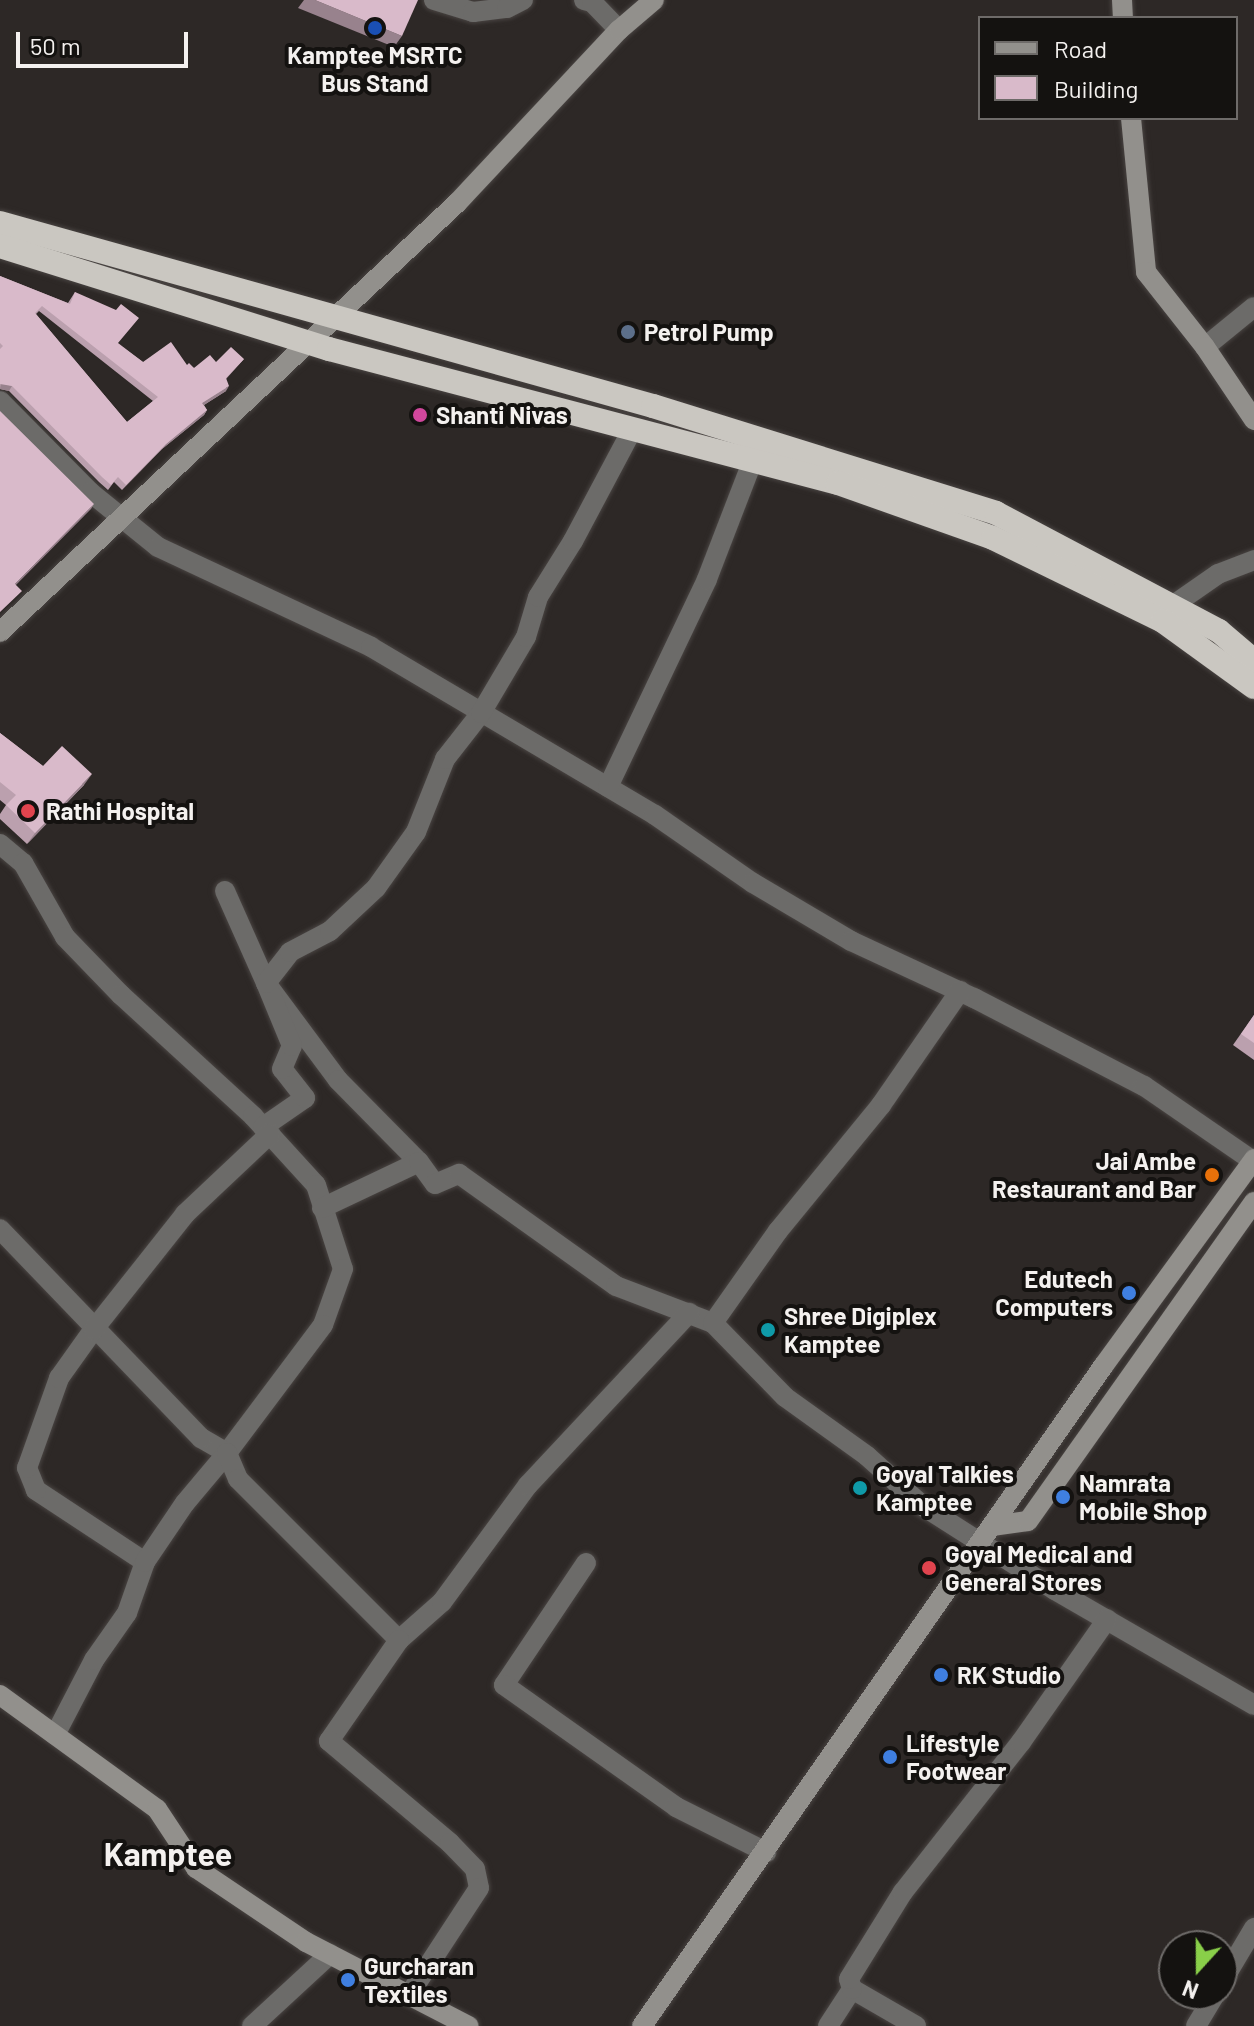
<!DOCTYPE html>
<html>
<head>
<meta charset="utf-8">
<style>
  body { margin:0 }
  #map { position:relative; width:1254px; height:2026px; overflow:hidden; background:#2d2826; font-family:Barlow,sans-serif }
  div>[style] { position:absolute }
  .roads { filter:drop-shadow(0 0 2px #494442) drop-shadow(0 0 2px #494442) }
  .street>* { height:20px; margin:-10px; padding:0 10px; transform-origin:10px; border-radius:10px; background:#6c6b69 }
  .secondary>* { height:20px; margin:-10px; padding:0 10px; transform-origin:10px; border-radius:10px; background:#92908c }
  .highway>* { height:24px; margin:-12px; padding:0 12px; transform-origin:12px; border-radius:12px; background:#cac7c1 }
  .wall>* { inset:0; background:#bba0ae }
  .shaded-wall>* { inset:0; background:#98828d }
  .building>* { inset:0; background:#d9baca }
  .dots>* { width:22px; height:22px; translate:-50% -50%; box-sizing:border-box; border:4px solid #141210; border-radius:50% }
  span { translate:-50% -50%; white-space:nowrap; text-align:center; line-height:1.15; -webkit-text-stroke:8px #141210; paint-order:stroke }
  .poi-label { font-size:24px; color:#f4f1ef; font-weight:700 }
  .left { translate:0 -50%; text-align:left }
  .right { translate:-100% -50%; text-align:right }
  .district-label { font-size:32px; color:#f4f1ef; font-weight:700 }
  .legend { position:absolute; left:978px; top:16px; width:260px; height:104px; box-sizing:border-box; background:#141210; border:2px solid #6e6b69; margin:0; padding:10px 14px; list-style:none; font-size:24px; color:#f4f1ef }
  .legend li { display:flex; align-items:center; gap:16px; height:40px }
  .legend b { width:40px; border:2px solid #6e6b69 }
  .north { position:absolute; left:1158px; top:1930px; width:80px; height:80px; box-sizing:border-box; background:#141210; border:2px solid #6e6b69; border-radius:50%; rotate:201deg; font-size:22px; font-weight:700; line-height:32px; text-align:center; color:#f4f1ef }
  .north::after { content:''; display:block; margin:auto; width:28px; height:36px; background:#89cf49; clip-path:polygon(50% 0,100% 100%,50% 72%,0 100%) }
  .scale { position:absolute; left:16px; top:32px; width:172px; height:36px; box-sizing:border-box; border:4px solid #f4f1ef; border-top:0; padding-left:10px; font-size:24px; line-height:28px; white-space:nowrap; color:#f4f1ef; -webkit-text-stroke:6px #141210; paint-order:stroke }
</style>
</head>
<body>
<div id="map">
  <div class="roads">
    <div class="street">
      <div style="left:434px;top:0;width:41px;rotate:17.1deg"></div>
      <div style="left:473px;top:12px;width:34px;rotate:-7deg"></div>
      <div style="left:507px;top:8px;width:18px;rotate:-27deg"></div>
      <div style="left:584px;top:0;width:8px;rotate:14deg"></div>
      <div style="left:592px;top:2px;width:39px;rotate:46deg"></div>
      <div style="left:1205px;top:347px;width:63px;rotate:-39.2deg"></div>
      <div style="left:0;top:401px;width:128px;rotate:45.3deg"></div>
      <div style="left:90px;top:492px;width:87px;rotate:39deg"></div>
      <div style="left:158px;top:547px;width:235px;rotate:25.1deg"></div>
      <div style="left:371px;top:647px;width:330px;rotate:30.6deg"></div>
      <div style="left:655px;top:815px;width:119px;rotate:34.8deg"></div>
      <div style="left:753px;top:883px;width:114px;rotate:30.6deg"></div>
      <div style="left:851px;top:941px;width:136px;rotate:24.9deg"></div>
      <div style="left:974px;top:998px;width:191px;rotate:27.4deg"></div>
      <div style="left:1144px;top:1086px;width:132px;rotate:34.5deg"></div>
      <div style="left:1165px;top:618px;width:14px;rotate:-60deg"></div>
      <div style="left:1172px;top:606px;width:56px;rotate:-34.8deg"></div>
      <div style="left:1218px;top:574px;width:39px;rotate:-21deg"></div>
      <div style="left:608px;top:787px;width:230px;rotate:-64.5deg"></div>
      <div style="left:707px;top:579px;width:128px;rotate:-68.9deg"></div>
      <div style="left:0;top:844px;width:30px;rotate:40deg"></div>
      <div style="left:23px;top:863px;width:85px;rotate:60.4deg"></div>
      <div style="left:65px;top:937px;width:81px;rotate:46deg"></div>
      <div style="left:121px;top:995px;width:179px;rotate:42.5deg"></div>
      <div style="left:253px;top:1116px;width:93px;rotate:47.6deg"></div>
      <div style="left:316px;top:1185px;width:88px;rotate:72.2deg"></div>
      <div style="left:343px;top:1269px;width:59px;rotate:109.7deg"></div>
      <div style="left:323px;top:1325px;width:160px;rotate:126.9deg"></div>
      <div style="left:227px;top:1453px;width:30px;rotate:-150deg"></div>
      <div style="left:201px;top:1438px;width:290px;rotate:-133.9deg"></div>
      <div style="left:225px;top:891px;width:101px;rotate:66deg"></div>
      <div style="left:266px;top:983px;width:121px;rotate:53.4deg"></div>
      <div style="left:338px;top:1080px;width:115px;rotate:45.4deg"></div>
      <div style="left:263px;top:1127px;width:51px;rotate:-34.6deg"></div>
      <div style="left:305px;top:1098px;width:37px;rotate:-128deg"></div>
      <div style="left:282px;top:1069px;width:25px;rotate:-67deg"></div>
      <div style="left:292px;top:1046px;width:68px;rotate:-112.4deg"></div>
      <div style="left:266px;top:983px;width:39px;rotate:-52deg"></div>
      <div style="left:290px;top:952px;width:45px;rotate:-27.7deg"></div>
      <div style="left:330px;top:931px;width:63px;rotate:-43.1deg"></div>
      <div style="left:376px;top:888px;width:69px;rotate:-54.5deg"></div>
      <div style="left:416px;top:832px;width:79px;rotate:-68.3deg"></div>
      <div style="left:445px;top:759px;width:58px;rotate:-52deg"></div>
      <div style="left:481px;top:713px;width:88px;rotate:-59.4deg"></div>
      <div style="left:526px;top:637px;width:42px;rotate:-73.3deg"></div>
      <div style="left:538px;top:597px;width:66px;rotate:-58deg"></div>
      <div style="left:573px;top:541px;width:128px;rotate:-62deg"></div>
      <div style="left:322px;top:1208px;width:107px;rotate:-25.4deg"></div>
      <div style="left:419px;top:1162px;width:27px;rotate:54deg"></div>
      <div style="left:435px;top:1184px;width:26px;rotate:-23deg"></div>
      <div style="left:459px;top:1174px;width:193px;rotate:35.5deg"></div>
      <div style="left:616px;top:1286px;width:104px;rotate:20.9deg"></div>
      <div style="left:713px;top:1323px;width:103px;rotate:45.8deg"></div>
      <div style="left:785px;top:1397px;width:101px;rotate:35.7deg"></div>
      <div style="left:867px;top:1456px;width:75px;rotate:41.8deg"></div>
      <div style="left:923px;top:1506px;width:156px;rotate:32.5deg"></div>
      <div style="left:1055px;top:1590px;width:230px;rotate:30deg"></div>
      <div style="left:713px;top:1323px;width:113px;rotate:-54.8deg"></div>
      <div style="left:778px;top:1231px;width:163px;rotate:-50.7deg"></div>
      <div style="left:881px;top:1105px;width:139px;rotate:-55.3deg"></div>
      <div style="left:145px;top:1562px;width:131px;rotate:-146.6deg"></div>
      <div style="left:36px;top:1490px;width:24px;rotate:-112deg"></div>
      <div style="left:27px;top:1468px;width:96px;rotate:-70.4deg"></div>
      <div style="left:59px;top:1378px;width:60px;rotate:-54.5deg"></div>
      <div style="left:94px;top:1329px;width:147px;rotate:-51.6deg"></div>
      <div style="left:185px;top:1214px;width:117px;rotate:-43.3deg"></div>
      <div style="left:586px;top:1563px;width:147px;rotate:123.9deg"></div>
      <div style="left:504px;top:1685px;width:211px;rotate:35.3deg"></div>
      <div style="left:676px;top:1807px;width:101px;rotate:26.6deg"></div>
      <div style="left:399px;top:1640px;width:57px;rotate:-41.5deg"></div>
      <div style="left:442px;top:1602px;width:145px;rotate:-53.7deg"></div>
      <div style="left:528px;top:1485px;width:236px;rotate:-46.9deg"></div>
      <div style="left:55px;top:1735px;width:85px;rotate:-62.5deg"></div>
      <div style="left:94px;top:1660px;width:57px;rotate:-54.9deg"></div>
      <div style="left:127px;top:1613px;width:54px;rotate:-70.6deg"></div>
      <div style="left:145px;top:1562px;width:71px;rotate:-55.9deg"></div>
      <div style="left:185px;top:1503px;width:65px;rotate:-50deg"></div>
      <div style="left:227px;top:1453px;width:28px;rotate:67deg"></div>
      <div style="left:238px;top:1479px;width:228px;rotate:45deg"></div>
      <div style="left:399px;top:1640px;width:123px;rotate:124.7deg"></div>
      <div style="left:329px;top:1741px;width:158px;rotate:40.1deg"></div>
      <div style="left:450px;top:1843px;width:36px;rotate:46deg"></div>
      <div style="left:475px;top:1869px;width:19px;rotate:78deg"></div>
      <div style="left:479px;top:1888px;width:128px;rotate:123.2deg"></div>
      <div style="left:1222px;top:1982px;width:63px;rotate:-59.3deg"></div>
      <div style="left:852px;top:1989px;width:74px;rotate:30deg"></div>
      <div style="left:252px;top:2026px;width:106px;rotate:-42.7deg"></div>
      <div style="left:828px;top:2026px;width:44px;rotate:-57deg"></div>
      <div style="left:852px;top:1989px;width:10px;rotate:-107deg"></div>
      <div style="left:849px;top:1979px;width:102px;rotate:-58.2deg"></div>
      <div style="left:903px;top:1892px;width:191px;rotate:-51.8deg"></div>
      <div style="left:1021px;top:1742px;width:150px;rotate:-55deg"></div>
      <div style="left:1196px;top:2026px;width:37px;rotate:-59deg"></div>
    </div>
    <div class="secondary">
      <div style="left:1122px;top:0;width:18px;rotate:87deg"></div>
      <div style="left:1131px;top:118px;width:155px;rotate:84.4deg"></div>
      <div style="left:1146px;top:272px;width:95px;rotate:51.8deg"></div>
      <div style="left:1205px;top:347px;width:88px;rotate:56.1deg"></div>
      <div style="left:0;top:632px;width:627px;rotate:-43.19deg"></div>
      <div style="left:457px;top:203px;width:237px;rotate:-46.9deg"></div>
      <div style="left:619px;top:30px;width:46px;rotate:-40.6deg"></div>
      <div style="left:992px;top:1526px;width:36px;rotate:-8deg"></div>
      <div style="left:1028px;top:1521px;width:391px;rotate:-54.7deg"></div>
      <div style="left:0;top:1695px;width:194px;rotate:36deg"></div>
      <div style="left:157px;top:1809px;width:71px;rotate:56.5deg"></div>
      <div style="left:196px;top:1868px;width:133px;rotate:33.9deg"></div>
      <div style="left:306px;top:1942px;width:183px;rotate:27.3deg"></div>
      <div style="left:642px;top:2026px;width:806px;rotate:-55.05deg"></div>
      <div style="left:1104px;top:1365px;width:255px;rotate:-53.9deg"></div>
    </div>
    <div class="highway">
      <div style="left:0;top:223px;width:678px;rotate:15.66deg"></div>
      <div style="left:653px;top:406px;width:359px;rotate:17.3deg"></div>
      <div style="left:996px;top:513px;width:252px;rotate:27.9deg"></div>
      <div style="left:1219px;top:631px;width:46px;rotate:40.6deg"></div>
      <div style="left:0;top:246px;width:345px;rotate:17.4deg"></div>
      <div style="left:329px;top:349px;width:526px;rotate:14.75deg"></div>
      <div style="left:838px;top:483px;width:164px;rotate:19.5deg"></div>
      <div style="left:993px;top:538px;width:189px;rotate:26deg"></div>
      <div style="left:1163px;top:621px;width:112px;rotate:36deg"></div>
    </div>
  </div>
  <div class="wall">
    <div style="clip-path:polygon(evenodd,0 276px,68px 303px,75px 292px,118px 344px,143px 362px,187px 365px,194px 368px,216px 362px,244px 359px,226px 379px,226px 391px,204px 405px,207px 410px,204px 415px,162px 449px,122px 490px,114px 482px,108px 490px,99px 482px,9px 391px,0 389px,0 276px,39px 311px,153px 401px,127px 422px,36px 314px,39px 311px)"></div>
    <div style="clip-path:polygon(0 733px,43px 766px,84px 785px,27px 844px,0 819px,0 814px,6px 805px,0 800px)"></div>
    <div style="clip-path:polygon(1254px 1015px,1254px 1060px,1233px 1045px)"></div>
  </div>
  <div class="shaded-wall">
    <div style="clip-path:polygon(304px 0,315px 0,402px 36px,394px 47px,298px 8px)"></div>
    <div style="clip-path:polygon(1px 383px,12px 386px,9px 391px,0 389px)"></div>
    <div style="clip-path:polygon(229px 386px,226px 391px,199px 408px,202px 403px)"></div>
    <div style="clip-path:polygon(207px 410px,204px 415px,162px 449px,122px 490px,166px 444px)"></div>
    <div style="clip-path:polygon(94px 504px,91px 509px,12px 589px,15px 584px)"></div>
    <div style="clip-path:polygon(92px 774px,84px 785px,27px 844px,35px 833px)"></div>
  </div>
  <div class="building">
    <div style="clip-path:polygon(315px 0,418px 0,402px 36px)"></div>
    <div style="clip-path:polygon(evenodd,0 276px,70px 304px,75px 292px,116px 310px,121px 304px,139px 318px,118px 343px,143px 362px,171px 342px,187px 365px,189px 363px,194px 368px,210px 355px,216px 362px,231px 347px,244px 359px,226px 378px,229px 386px,202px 403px,207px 410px,166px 444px,126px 485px,118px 477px,111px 485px,102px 477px,12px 386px,0 384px,0 349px,3px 346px,0 343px,0 276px,42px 306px,107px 357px,158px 397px,127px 422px,35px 313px,42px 306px)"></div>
    <div style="clip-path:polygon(0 411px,94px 504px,15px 584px,22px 591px,0 612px)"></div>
    <div style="clip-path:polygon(0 733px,43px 766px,62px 746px,92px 774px,35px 833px,6px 805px,16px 795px,0 782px)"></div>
    <div style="clip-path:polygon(1254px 1015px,1254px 1043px,1241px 1034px)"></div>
  </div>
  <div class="dots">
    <div style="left:375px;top:28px;background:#1a4fb4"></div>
    <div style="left:628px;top:332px;background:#5c6f8a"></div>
    <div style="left:420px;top:415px;background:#d1479c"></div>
    <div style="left:28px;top:811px;background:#e0444e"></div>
    <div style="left:1212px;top:1175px;background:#e8710a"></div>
    <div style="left:1129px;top:1293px;background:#3f7fe0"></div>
    <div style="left:768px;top:1330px;background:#0f9aa8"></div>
    <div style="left:860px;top:1488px;background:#0f9aa8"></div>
    <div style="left:1063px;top:1497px;background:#3f7fe0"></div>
    <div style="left:929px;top:1568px;background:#e0444e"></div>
    <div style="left:941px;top:1675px;background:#3f7fe0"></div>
    <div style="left:890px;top:1757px;background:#3f7fe0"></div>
    <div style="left:348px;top:1980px;background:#3f7fe0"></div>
  </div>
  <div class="poi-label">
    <span style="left:375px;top:69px">Kamptee MSRTC<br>Bus Stand</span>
    <span class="left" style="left:644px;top:332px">Petrol Pump</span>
    <span class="left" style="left:436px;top:415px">Shanti Nivas</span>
    <span class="left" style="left:46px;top:811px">Rathi Hospital</span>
    <span class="right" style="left:1196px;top:1175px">Jai Ambe<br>Restaurant and Bar</span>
    <span class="right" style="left:1113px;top:1293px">Edutech<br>Computers</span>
    <span class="left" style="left:784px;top:1330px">Shree Digiplex<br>Kamptee</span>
    <span class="left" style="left:876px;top:1488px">Goyal Talkies<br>Kamptee</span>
    <span class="left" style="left:1079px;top:1497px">Namrata<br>Mobile Shop</span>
    <span class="left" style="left:945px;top:1568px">Goyal Medical and<br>General Stores</span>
    <span class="left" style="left:957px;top:1675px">RK Studio</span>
    <span class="left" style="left:906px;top:1757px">Lifestyle<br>Footwear</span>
    <span class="left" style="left:364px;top:1980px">Gurcharan<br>Textiles</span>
  </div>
  <div class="district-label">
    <span style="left:168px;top:1853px">Kamptee</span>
  </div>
  <ul class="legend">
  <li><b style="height:10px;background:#92908c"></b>Road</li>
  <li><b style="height:22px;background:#d9baca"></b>Building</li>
  </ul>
  <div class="north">N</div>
  <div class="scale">50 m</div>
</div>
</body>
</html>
